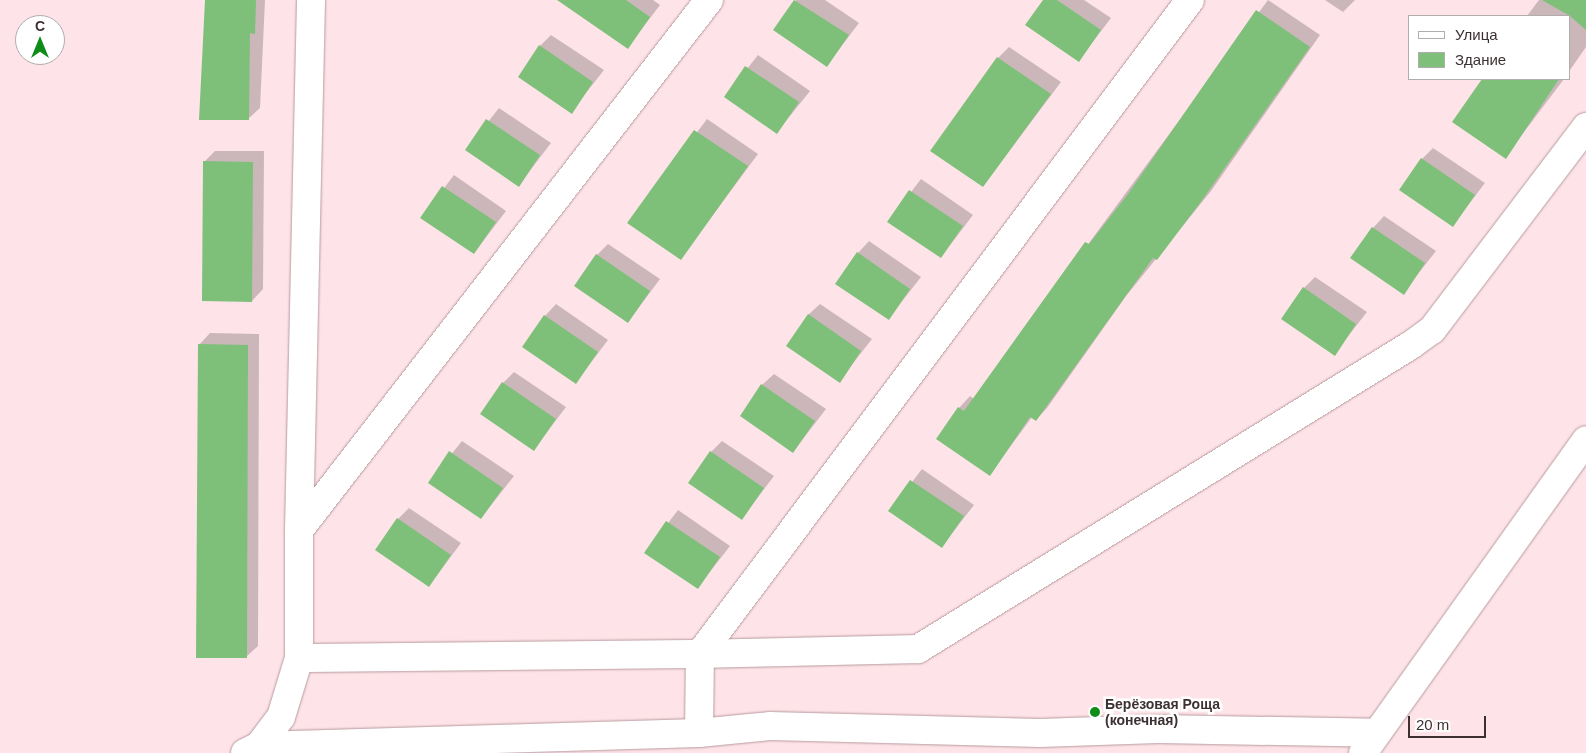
<!DOCTYPE html>
<html>
<head>
<meta charset="utf-8">
<style>
  body { margin:0 }
  #map { position:relative; width:1586px; height:753px; overflow:hidden; background:#fee4e8; font-family:Helvetica,sans-serif }
  div>[style] { position:absolute }
  .shadow>* { inset:0; background:#0003 }
  .building>* { inset:0; background:#7ec07a }
  .roads { filter:drop-shadow(0 0 1px #b89a9f) drop-shadow(0 0 1px #b89a9f) }
  .minor>* { height:28px; margin:-14px; padding:0 14px; transform-origin:14px; border-radius:14px; background:#fff }
  .major>* { height:28px; margin:-14px; padding:0 14px; transform-origin:14px; border-radius:14px; background:#fff }
  .dots>* { width:14px; height:14px; translate:-50% -50%; box-sizing:border-box; border:2px solid #fff; border-radius:50% }
  span { translate:-50% -50%; white-space:nowrap; text-align:center; line-height:1.15; -webkit-text-stroke:5px #fff; paint-order:stroke }
  .poi-label { font-size:14px; color:#3c3032; font-weight:700 }
  .left { translate:0 -50%; text-align:left }
  .legend { position:absolute; left:1408px; top:15px; width:162px; height:65px; box-sizing:border-box; background:#fff; border:1px solid #b1acad; margin:0; padding:6px 9px; list-style:none; font-size:15px; color:#3c3032 }
  .legend li { display:flex; align-items:center; gap:10px; height:25px }
  .legend b { width:25px; border:1px solid #b1acad }
  .north { position:absolute; left:15px; top:15px; width:50px; height:50px; box-sizing:border-box; background:#fff; border:1px solid #b1acad; border-radius:50%; rotate:0deg; font-size:14px; font-weight:700; line-height:20px; text-align:center; color:#3c3032 }
  .north::after { content:''; display:block; margin:auto; width:18px; height:22px; background:#108d18; clip-path:polygon(50% 0,100% 100%,50% 72%,0 100%) }
  .scale { position:absolute; left:1408px; top:716px; width:78px; height:22px; box-sizing:border-box; border:2px solid #3c3032; border-top:0; padding-left:6px; font-size:15px; line-height:18px; white-space:nowrap; color:#3c3032; -webkit-text-stroke:4px #fff; paint-order:stroke }
</style>
</head>
<body>
<div id="map">
  <div class="shadow">
    <div style="clip-path:polygon(207px 0,265px 0,260px 108px,248px 119px,200px 119px)"></div>
    <div style="clip-path:polygon(584px 0,653px 0,660px 5px,628px 47px)"></div>
    <div style="clip-path:polygon(796px 0,825px 0,859px 23px,827px 65px,775px 30px)"></div>
    <div style="clip-path:polygon(1044px 0,1084px 0,1111px 18px,1079px 60px)"></div>
    <div style="clip-path:polygon(1268px 0,1320px 35px,1211px 191px,1126px 296px,1047px 408px,1036px 420px,1032px 417px,990px 474px,959px 408px,970px 396px,974px 399px)"></div>
    <div style="clip-path:polygon(1325px 0,1355px 0,1343px 12px)"></div>
    <div style="clip-path:polygon(1539px 0,1586px 0,1586px 47px,1570px 70px,1570px 16px,1527px 16px)"></div>
    <div style="clip-path:polygon(551px 35px,604px 70px,571px 112px,540px 46px)"></div>
    <div style="clip-path:polygon(1009px 47px,1061px 82px,983px 186px,998px 58px)"></div>
    <div style="clip-path:polygon(758px 55px,810px 91px,777px 132px,725px 97px)"></div>
    <div style="clip-path:polygon(1484px 79px,1564px 79px,1505px 157px,1453px 122px)"></div>
    <div style="clip-path:polygon(499px 108px,551px 143px,519px 185px,466px 150px)"></div>
    <div style="clip-path:polygon(707px 119px,758px 154px,681px 258px,629px 223px)"></div>
    <div style="clip-path:polygon(1433px 148px,1485px 183px,1453px 225px,1422px 159px)"></div>
    <div style="clip-path:polygon(215px 151px,264px 151px,263px 289px,252px 301px,204px 162px)"></div>
    <div style="clip-path:polygon(454px 175px,506px 211px,474px 253px,422px 217px)"></div>
    <div style="clip-path:polygon(921px 179px,973px 215px,941px 257px,889px 221px)"></div>
    <div style="clip-path:polygon(1384px 216px,1436px 251px,1403px 293px,1373px 228px)"></div>
    <div style="clip-path:polygon(869px 241px,921px 277px,889px 318px,858px 253px)"></div>
    <div style="clip-path:polygon(608px 244px,660px 279px,628px 322px,597px 255px)"></div>
    <div style="clip-path:polygon(1315px 277px,1367px 312px,1334px 354px,1304px 288px)"></div>
    <div style="clip-path:polygon(556px 304px,608px 340px,576px 382px,545px 316px)"></div>
    <div style="clip-path:polygon(820px 304px,872px 339px,839px 381px,808px 315px)"></div>
    <div style="clip-path:polygon(210px 333px,259px 334px,258px 646px,246px 657px,199px 345px)"></div>
    <div style="clip-path:polygon(514px 372px,566px 407px,534px 449px,503px 383px)"></div>
    <div style="clip-path:polygon(774px 374px,826px 409px,793px 452px,762px 385px)"></div>
    <div style="clip-path:polygon(462px 441px,514px 476px,481px 518px,429px 482px)"></div>
    <div style="clip-path:polygon(722px 441px,774px 476px,742px 518px,711px 452px)"></div>
    <div style="clip-path:polygon(922px 469px,974px 505px,942px 546px,890px 511px)"></div>
    <div style="clip-path:polygon(409px 508px,461px 543px,429px 586px,398px 519px)"></div>
    <div style="clip-path:polygon(678px 510px,730px 546px,698px 587px,646px 552px)"></div>
  </div>
  <div class="building">
    <div style="clip-path:polygon(205px 0,256px 0,255px 34px,250px 33px,249px 120px,199px 120px)"></div>
    <div style="clip-path:polygon(557px 0,626px 0,650px 17px,628px 49px)"></div>
    <div style="clip-path:polygon(794px 0,849px 35px,827px 67px,773px 30px)"></div>
    <div style="clip-path:polygon(1043px 0,1057px 0,1101px 30px,1079px 62px,1025px 25px)"></div>
    <div style="clip-path:polygon(1542px 0,1586px 0,1586px 30px,1570px 16px)"></div>
    <div style="clip-path:polygon(1256px 10px,1310px 47px,1200px 203px,1157px 260px,1153px 258px,1036px 421px,1030px 417px,990px 476px,936px 439px,958px 407px,964px 411px,1085px 242px,1089px 244px,1128px 194px)"></div>
    <div style="clip-path:polygon(539px 45px,593px 82px,572px 114px,518px 77px)"></div>
    <div style="clip-path:polygon(997px 57px,1051px 94px,983px 187px,930px 151px)"></div>
    <div style="clip-path:polygon(745px 66px,799px 102px,777px 134px,724px 97px)"></div>
    <div style="clip-path:polygon(1482px 79px,1559px 79px,1506px 159px,1452px 122px)"></div>
    <div style="clip-path:polygon(486px 119px,540px 155px,519px 187px,465px 150px)"></div>
    <div style="clip-path:polygon(694px 130px,748px 166px,681px 260px,627px 223px)"></div>
    <div style="clip-path:polygon(1421px 158px,1475px 195px,1453px 227px,1399px 190px)"></div>
    <div style="clip-path:polygon(203px 161px,253px 162px,252px 302px,202px 301px)"></div>
    <div style="clip-path:polygon(442px 186px,496px 222px,474px 254px,420px 218px)"></div>
    <div style="clip-path:polygon(909px 190px,963px 226px,941px 258px,887px 222px)"></div>
    <div style="clip-path:polygon(1372px 227px,1425px 263px,1404px 295px,1350px 258px)"></div>
    <div style="clip-path:polygon(857px 252px,910px 289px,889px 320px,835px 284px)"></div>
    <div style="clip-path:polygon(596px 254px,650px 291px,628px 323px,574px 286px)"></div>
    <div style="clip-path:polygon(1303px 287px,1356px 324px,1335px 356px,1281px 319px)"></div>
    <div style="clip-path:polygon(808px 314px,861px 351px,840px 383px,786px 346px)"></div>
    <div style="clip-path:polygon(544px 315px,598px 352px,576px 384px,522px 347px)"></div>
    <div style="clip-path:polygon(198px 344px,248px 345px,247px 658px,196px 658px)"></div>
    <div style="clip-path:polygon(502px 382px,556px 419px,534px 451px,480px 414px)"></div>
    <div style="clip-path:polygon(761px 384px,815px 421px,793px 453px,740px 416px)"></div>
    <div style="clip-path:polygon(449px 451px,503px 488px,481px 519px,428px 483px)"></div>
    <div style="clip-path:polygon(710px 451px,764px 488px,742px 520px,688px 483px)"></div>
    <div style="clip-path:polygon(910px 480px,964px 516px,942px 548px,888px 511px)"></div>
    <div style="clip-path:polygon(397px 518px,451px 555px,429px 587px,375px 550px)"></div>
    <div style="clip-path:polygon(666px 521px,720px 557px,698px 589px,644px 553px)"></div>
  </div>
  <div class="roads">
    <div class="minor">
      <div style="left:709px;top:0;width:670px;rotate:127.72deg"></div>
      <div style="left:299px;top:530px;width:128px;rotate:90deg"></div>
      <div style="left:299px;top:658px;width:401px;rotate:-0.6deg"></div>
      <div style="left:700px;top:654px;width:817px;rotate:-53.16deg"></div>
      <div style="left:299px;top:530px;width:530px;rotate:-88.7deg"></div>
      <div style="left:699px;top:733px;width:79px;rotate:-89.3deg"></div>
      <div style="left:700px;top:654px;width:218px;rotate:-1.3deg"></div>
      <div style="left:918px;top:649px;width:579px;rotate:-31.66deg"></div>
      <div style="left:1411px;top:345px;width:26px;rotate:-36deg"></div>
      <div style="left:1432px;top:330px;width:255px;rotate:-52.8deg"></div>
      <div style="left:259px;top:746px;width:36px;rotate:-53deg"></div>
      <div style="left:281px;top:717px;width:62px;rotate:-73deg"></div>
      <div style="left:245px;top:753px;width:16px;rotate:-27deg"></div>
      <div style="left:259px;top:746px;width:440px;rotate:-1.7deg"></div>
      <div style="left:699px;top:733px;width:71px;rotate:-5.6deg"></div>
      <div style="left:770px;top:726px;width:270px;rotate:1.5deg"></div>
      <div style="left:1040px;top:733px;width:118px;rotate:-1.9deg"></div>
      <div style="left:1158px;top:729px;width:219px;rotate:1deg"></div>
    </div>
    <div class="major">
      <div style="left:1363px;top:753px;width:384px;rotate:-54.5deg"></div>
    </div>
  </div>
  <div class="dots">
    <div style="left:1095px;top:712px;background:#108d18"></div>
  </div>
  <div class="poi-label">
    <span class="left" style="left:1105px;top:712px">Берёзовая Роща<br>(конечная)</span>
  </div>
  <ul class="legend">
  <li><b style="height:6px;background:#fff"></b>Улица</li>
  <li><b style="height:14px;background:#7ec07a"></b>Здание</li>
  </ul>
  <div class="north">С</div>
  <div class="scale">20 m</div>
</div>
</body>
</html>
